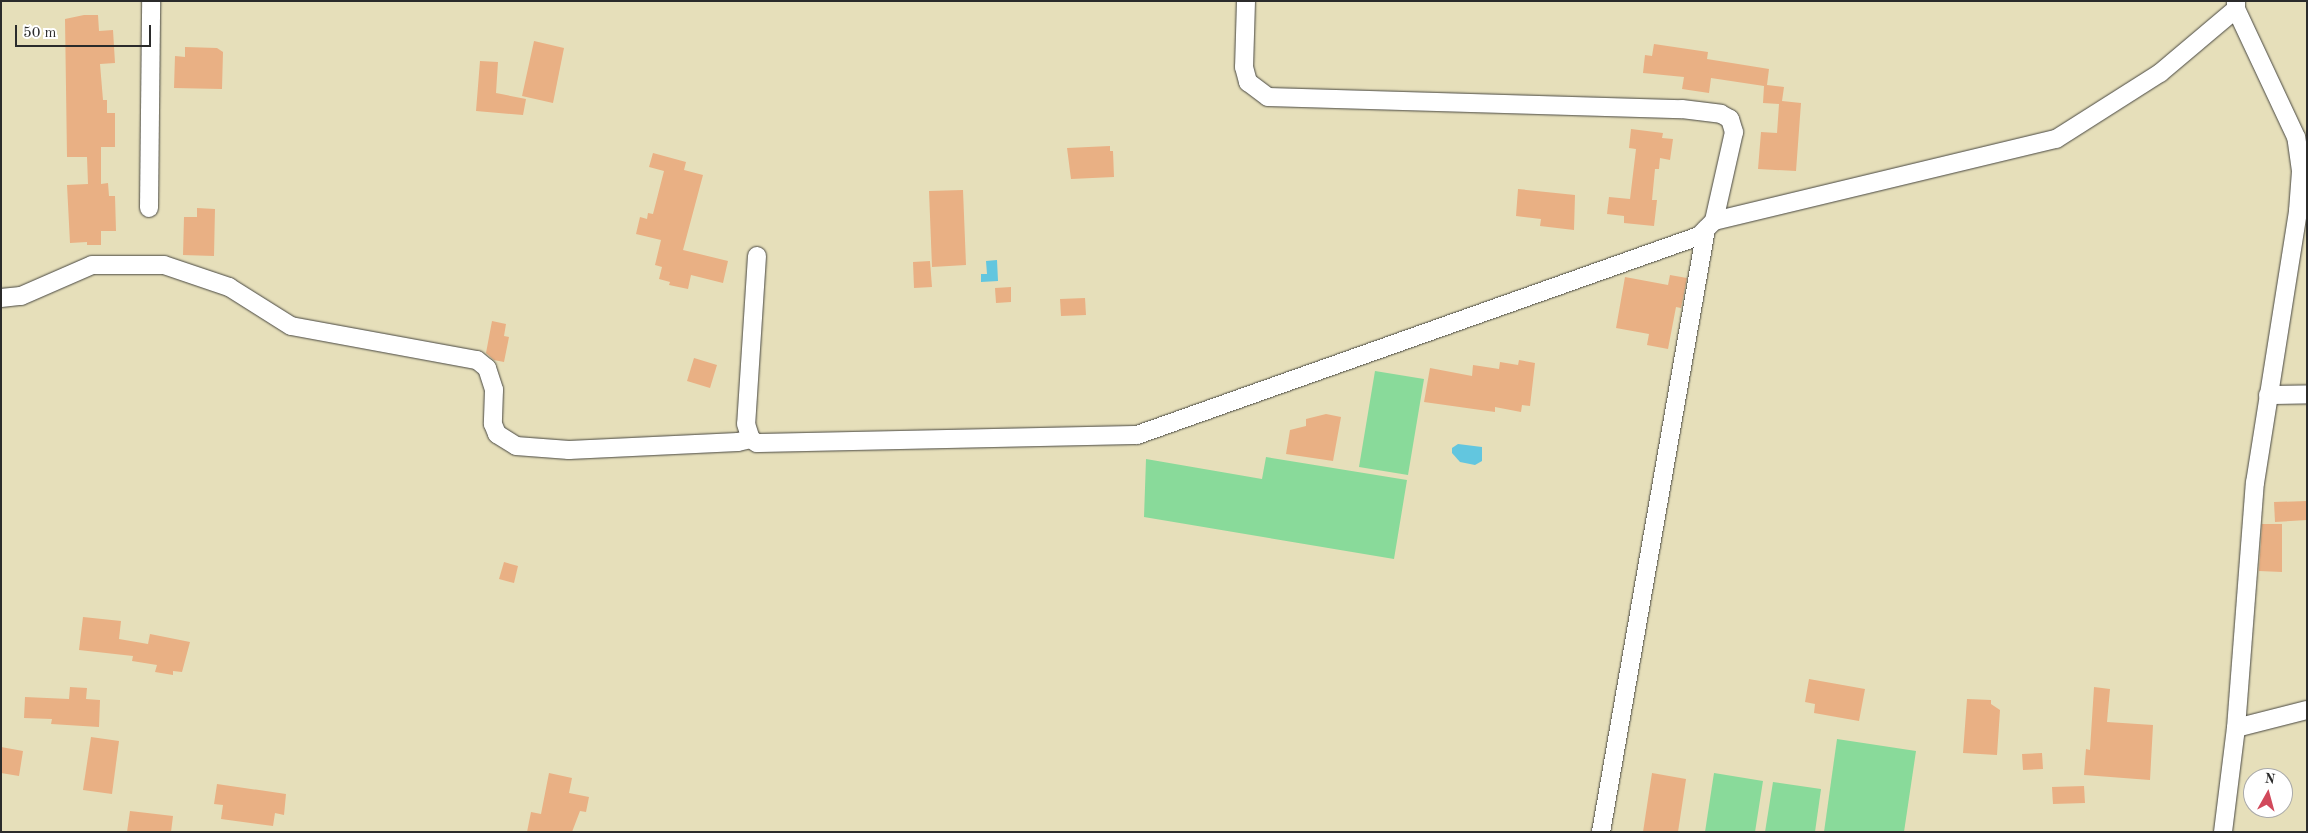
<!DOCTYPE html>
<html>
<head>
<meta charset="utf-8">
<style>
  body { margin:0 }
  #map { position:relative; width:2308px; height:833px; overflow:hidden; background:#e6dfba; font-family:"Old Standard TT",serif }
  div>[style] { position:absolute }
  .green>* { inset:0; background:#89da9a }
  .water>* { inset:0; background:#62c6df }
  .building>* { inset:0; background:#e9b084 }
  .roads { filter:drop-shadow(0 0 1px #474640) drop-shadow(0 0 1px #474640) }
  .minor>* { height:18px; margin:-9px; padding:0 9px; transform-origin:9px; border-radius:9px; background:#fff }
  span { translate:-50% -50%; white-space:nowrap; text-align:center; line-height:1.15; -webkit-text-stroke:4.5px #fff; paint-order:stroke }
  .frame { position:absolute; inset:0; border:2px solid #2b2b2b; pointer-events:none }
  .north { position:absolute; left:2243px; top:768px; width:50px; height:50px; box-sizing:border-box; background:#fff; border:1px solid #aaa; border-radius:50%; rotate:7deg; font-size:14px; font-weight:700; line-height:20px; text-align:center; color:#2b2b2b }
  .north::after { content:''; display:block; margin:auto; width:18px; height:22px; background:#d1495b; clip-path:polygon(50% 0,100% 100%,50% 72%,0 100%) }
  .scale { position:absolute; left:15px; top:25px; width:136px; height:22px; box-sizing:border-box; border:2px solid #2b2b2b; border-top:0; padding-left:6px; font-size:15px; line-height:18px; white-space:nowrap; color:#2b2b2b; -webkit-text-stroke:4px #fff; paint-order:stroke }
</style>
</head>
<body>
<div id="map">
  <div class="green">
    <div style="clip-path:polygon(1375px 371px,1424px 379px,1408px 475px,1359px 467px)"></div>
    <div style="clip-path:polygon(1266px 457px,1407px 480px,1394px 559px,1144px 517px,1146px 459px,1262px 479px)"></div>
    <div style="clip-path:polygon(1837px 739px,1916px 751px,1904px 832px,1824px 832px)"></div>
    <div style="clip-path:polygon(1714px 773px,1763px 781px,1755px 832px,1705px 832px)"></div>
    <div style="clip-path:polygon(1773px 782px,1821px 789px,1815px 832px,1765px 832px)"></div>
  </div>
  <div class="water">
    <div style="clip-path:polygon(997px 260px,998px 281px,981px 282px,981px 274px,987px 274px,986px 261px)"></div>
    <div style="clip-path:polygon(1458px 444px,1482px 447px,1482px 461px,1475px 465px,1460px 462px,1452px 453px,1452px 448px)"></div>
  </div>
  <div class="building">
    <div style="clip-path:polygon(84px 15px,98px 15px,99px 31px,113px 30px,115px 63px,100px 64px,103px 100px,107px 100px,107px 113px,115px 113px,115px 147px,101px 147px,101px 184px,108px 183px,109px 196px,115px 196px,116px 231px,101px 231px,101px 245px,87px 245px,87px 242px,70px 243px,67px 185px,88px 184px,87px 157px,67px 157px,65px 19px)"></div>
    <div style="clip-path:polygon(534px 41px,564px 48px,553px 103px,522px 96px)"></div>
    <div style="clip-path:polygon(1654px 44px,1708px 52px,1707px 59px,1769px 69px,1767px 85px,1784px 87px,1782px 101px,1801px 103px,1796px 171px,1758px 169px,1761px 132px,1777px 133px,1779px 104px,1763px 103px,1764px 86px,1711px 78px,1709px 93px,1682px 89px,1684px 77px,1643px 73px,1645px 55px,1652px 56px)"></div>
    <div style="clip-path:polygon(185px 47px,217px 48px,223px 52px,222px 89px,174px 88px,175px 56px,185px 57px)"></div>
    <div style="clip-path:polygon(480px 61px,498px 62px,496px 93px,526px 99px,523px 115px,476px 111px)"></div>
    <div style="clip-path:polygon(1631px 129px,1663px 133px,1662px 138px,1673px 139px,1670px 160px,1660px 158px,1659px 169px,1655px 169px,1652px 200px,1657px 200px,1654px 226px,1624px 223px,1624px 216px,1607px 214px,1609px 197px,1630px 199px,1636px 149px,1629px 148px)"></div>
    <div style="clip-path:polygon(1110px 146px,1110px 151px,1113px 151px,1114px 177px,1071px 179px,1067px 148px)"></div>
    <div style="clip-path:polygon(653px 153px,686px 162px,684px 170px,703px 175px,683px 250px,728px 261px,723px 283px,691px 275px,688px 289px,669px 285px,670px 282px,659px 279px,662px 267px,655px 265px,661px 240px,636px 234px,640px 217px,647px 219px,648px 213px,653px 214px,664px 171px,649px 167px)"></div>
    <div style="clip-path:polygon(1518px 189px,1575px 195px,1574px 230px,1540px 226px,1541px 219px,1516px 216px)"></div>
    <div style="clip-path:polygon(963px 190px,966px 265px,932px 267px,929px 191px)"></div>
    <div style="clip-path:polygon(197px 208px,215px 209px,214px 256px,183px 255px,184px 217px,197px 217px)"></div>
    <div style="clip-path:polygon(930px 261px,932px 287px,914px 288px,913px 262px)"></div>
    <div style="clip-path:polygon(1670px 275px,1687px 278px,1681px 308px,1676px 307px,1668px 349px,1647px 345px,1649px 334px,1616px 328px,1625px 277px,1668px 285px)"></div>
    <div style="clip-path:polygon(1011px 287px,1011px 302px,996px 303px,995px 288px)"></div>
    <div style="clip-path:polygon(1085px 298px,1086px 315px,1061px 316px,1060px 299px)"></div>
    <div style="clip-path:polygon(492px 321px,506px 324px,504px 336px,509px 337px,504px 362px,494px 360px,486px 353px)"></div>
    <div style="clip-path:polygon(694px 358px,717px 365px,710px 388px,687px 381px)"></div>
    <div style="clip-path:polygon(1519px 360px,1535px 363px,1530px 406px,1522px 405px,1521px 412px,1495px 407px,1495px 412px,1424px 402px,1430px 368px,1472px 376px,1473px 365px,1499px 369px,1500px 362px,1518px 365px)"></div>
    <div style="clip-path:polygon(1326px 414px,1341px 417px,1333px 461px,1286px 454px,1290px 430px,1306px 426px,1306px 419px)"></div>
    <div style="clip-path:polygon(2307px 501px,2307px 520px,2275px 522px,2274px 502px)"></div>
    <div style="clip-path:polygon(2262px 524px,2282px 524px,2282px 572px,2259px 571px)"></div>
    <div style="clip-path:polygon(504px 562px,518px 566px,514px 583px,499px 579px)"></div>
    <div style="clip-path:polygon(83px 617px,121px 621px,119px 639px,148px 644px,150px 634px,190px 642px,182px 672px,173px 671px,173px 675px,155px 672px,157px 665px,132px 661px,133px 656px,79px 650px)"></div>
    <div style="clip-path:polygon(1809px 679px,1865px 689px,1859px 721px,1814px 713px,1815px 704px,1805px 702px)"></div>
    <div style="clip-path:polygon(70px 687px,87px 688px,86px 699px,100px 700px,99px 727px,51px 724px,52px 719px,24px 718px,25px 697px,69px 699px)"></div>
    <div style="clip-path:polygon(2094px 687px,2110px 689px,2107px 722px,2153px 725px,2150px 780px,2084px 775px,2086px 749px,2090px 750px)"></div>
    <div style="clip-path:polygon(1967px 699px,1991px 700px,1991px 704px,2000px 710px,1997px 755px,1963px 753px)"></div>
    <div style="clip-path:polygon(91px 737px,119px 741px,112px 794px,83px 790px)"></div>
    <div style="clip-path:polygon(1px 747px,23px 751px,19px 776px,1px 773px)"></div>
    <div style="clip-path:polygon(2042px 753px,2043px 769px,2023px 770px,2022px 754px)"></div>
    <div style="clip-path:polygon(549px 773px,572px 778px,569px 793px,589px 797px,586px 812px,580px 811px,572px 832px,527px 832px,531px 812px,541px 814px)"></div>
    <div style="clip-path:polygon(1652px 773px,1686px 779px,1678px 832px,1643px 832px)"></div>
    <div style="clip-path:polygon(217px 784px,286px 794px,284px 815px,275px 813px,273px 826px,221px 819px,223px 805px,214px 804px)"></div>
    <div style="clip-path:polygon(2084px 786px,2085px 803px,2053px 804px,2052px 787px)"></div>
    <div style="clip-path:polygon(130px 811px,173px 816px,171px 832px,127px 832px)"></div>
  </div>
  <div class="roads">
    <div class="minor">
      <div style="left:1246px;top:1px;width:66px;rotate:91.7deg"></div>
      <div style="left:1244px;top:67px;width:16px;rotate:75deg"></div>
      <div style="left:1248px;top:82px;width:25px;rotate:37deg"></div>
      <div style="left:1268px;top:97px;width:414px;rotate:1.7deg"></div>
      <div style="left:1682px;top:109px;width:39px;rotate:7deg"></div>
      <div style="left:1721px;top:114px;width:10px;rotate:29deg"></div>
      <div style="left:1730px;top:119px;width:14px;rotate:73deg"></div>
      <div style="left:1734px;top:132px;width:91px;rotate:102.7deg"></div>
      <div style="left:149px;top:208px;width:207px;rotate:-89.4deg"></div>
      <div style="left:757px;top:256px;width:168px;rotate:93.7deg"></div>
      <div style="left:746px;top:424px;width:16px;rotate:72deg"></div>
      <div style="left:751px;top:439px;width:7px;rotate:34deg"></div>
      <div style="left:757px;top:443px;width:380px;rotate:-1.2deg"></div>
      <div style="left:1137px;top:435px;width:596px;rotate:-19.5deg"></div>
      <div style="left:1699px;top:236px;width:21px;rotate:-45deg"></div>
      <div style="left:1714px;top:221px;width:352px;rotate:-13.5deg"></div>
      <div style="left:2056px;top:139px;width:123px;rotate:-32.4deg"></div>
      <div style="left:2160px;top:73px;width:99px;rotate:-40.1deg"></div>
      <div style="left:1px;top:298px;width:20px;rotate:-6deg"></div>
      <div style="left:21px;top:296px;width:77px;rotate:-23.6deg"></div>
      <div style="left:92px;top:265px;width:72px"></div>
      <div style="left:164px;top:265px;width:69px;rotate:18.7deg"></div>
      <div style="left:229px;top:287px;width:73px;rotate:32.2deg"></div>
      <div style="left:291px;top:326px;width:189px;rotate:10.4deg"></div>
      <div style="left:477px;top:360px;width:13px;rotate:39deg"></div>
      <div style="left:487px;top:368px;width:23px;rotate:72deg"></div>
      <div style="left:494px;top:390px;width:34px;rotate:92deg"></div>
      <div style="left:493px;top:424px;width:11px;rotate:68deg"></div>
      <div style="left:497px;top:434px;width:22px;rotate:32deg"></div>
      <div style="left:516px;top:446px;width:53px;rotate:4.3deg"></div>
      <div style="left:569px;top:450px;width:169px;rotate:-2.7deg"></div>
      <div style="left:738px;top:442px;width:13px;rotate:-13deg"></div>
      <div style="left:2268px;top:395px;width:39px;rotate:-1deg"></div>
      <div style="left:2236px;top:728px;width:73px;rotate:-14.2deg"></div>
      <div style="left:1601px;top:832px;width:612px;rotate:-80.12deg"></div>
      <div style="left:2223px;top:832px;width:105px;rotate:-82.9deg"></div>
      <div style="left:2236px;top:728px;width:246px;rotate:-85.6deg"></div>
      <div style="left:2255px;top:483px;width:275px;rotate:-81deg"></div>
      <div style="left:2298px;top:211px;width:40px;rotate:-85.7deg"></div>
      <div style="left:2301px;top:171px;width:34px;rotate:-98deg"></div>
      <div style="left:2296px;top:137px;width:141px;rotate:-115.1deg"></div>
      <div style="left:2236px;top:9px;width:8px;rotate:-90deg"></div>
    </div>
  </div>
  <div class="frame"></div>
  <div class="north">N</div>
  <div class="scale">50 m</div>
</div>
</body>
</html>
